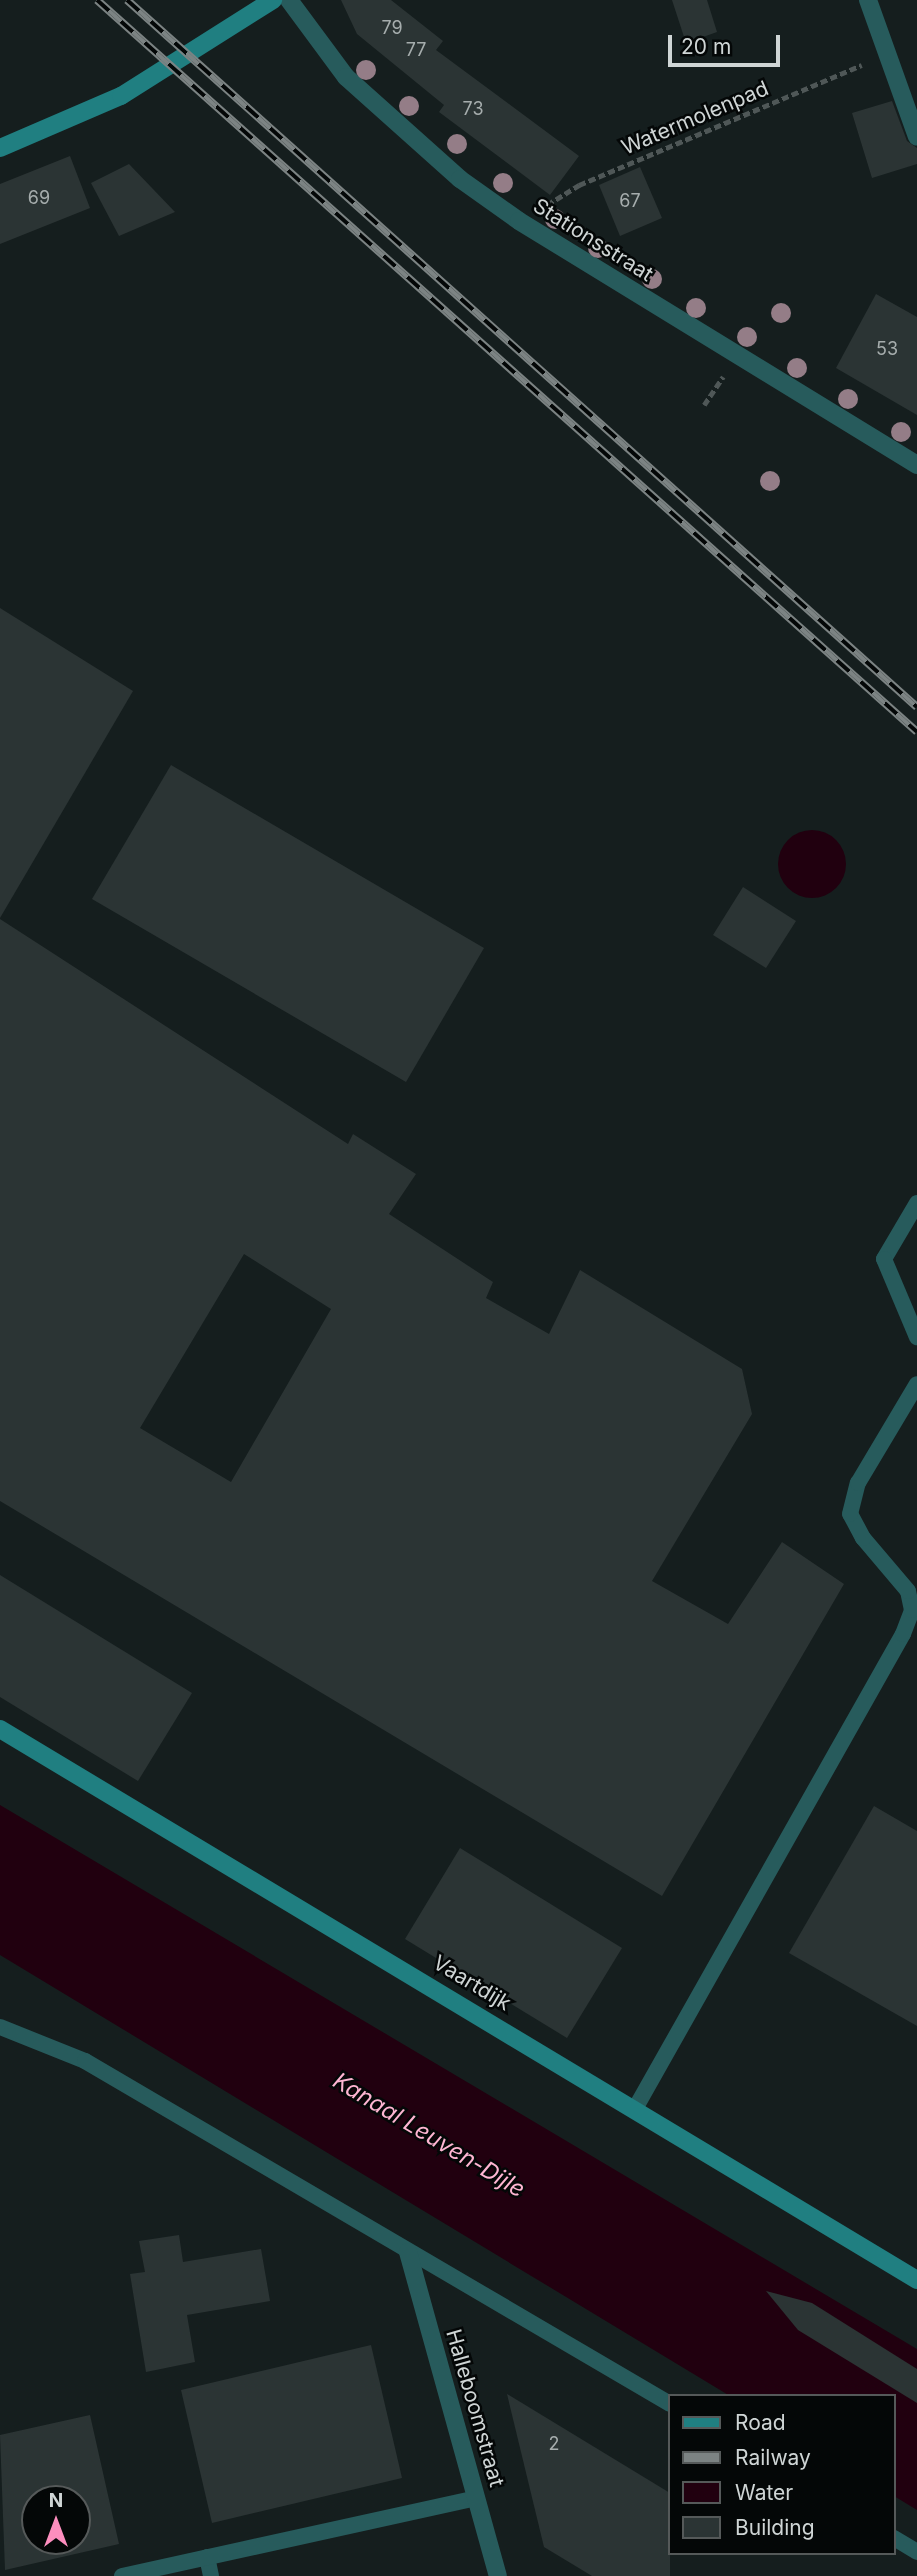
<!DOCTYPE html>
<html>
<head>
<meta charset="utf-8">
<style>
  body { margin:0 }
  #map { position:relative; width:917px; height:2576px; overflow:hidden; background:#151e1e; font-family:Inter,sans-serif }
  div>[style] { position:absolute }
  .water>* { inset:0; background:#21000f }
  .round { border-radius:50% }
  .building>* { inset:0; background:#2b3434 }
  .path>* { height:4.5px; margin-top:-2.25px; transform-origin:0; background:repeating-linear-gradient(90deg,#4f5757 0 7px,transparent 0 10.5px) }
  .lane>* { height:16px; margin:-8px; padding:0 8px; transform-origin:8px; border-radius:8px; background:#275b5c }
  .street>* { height:18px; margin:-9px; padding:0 9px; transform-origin:9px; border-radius:9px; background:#275b5c }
  .secondary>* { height:18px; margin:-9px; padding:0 9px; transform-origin:9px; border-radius:9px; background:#207f81 }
  .rail>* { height:8px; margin-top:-4px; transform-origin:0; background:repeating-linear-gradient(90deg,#040707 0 16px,#7c8383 0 32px); box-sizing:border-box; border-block:2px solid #7c8383 }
  .trees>* { width:20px; height:20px; margin:-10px; border-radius:50%; background:#947d87 }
  span { translate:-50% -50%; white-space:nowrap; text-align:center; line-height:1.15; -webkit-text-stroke:5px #040707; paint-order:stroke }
  .number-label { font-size:18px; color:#a6adad }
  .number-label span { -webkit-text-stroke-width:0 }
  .street-label { font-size:21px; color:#cfd5d5 }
  .water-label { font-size:23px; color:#feb5d2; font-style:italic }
  .legend { position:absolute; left:668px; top:2394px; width:228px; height:161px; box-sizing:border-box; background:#040707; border:2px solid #555959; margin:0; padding:9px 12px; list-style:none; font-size:21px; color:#cfd5d5 }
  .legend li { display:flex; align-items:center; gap:14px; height:35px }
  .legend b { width:35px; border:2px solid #555959 }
  .north { position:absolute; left:21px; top:2485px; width:70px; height:70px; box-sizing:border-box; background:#040707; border:2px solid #555959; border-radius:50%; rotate:0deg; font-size:19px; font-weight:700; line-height:28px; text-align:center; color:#cfd5d5 }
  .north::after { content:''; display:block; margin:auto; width:24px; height:32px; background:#fd8ebe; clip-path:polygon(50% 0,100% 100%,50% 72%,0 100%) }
  .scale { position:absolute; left:668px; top:35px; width:112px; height:32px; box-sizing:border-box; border:4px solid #cfd5d5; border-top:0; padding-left:9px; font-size:21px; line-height:24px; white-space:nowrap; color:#cfd5d5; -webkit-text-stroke:5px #040707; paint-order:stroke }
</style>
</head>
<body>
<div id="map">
  <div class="water">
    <div class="round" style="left:778px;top:830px;width:68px;height:68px"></div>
    <div style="clip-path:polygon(0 1805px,917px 2349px,917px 2510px,894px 2496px,894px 2396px,730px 2396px,0 1955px)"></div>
  </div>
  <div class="building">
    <div style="clip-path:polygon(341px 0,391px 0,443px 41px,436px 50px,579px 156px,550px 195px,439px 112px,444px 105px,357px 34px)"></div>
    <div style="clip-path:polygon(672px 0,707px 0,717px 32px,686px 43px)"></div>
    <div style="clip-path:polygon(892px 101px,907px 141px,917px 148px,917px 164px,872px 178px,852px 113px)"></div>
    <div style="clip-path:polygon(70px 156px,90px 208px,0 244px,0 184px)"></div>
    <div style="clip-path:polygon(129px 164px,175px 212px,119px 236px,91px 183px)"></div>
    <div style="clip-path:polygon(640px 167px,662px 218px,620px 236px,599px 185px)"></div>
    <div style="clip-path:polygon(876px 294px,917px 317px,917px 415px,836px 368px)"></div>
    <div style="clip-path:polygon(0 608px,133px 691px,0 918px)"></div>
    <div style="clip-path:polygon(171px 765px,484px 948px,406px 1082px,92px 899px)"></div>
    <div style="clip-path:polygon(743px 887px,796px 921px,766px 968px,713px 935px)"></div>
    <div style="clip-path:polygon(evenodd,0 919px,348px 1144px,353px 1134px,416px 1174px,389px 1214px,493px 1282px,486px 1298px,549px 1334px,580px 1270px,742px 1369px,752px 1414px,652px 1581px,728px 1624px,782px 1542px,844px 1584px,662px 1896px,0 1501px,0 919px,244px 1254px,331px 1309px,231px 1482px,140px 1428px,244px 1254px)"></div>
    <div style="clip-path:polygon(0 1575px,192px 1693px,138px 1781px,0 1697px)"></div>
    <div style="clip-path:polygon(874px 1806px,917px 1831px,917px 2026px,789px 1953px)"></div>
    <div style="clip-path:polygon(460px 1848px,622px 1948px,567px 2038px,405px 1939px)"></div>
    <div style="clip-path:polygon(179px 2235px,183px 2262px,261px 2249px,270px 2301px,187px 2315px,195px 2362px,146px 2372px,130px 2274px,145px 2272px,139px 2241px)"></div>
    <div style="clip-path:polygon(766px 2291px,812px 2303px,917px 2369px,917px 2403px,798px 2330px)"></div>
    <div style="clip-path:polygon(371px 2345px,402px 2478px,212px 2523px,181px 2390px)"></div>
    <div style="clip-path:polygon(507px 2394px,670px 2493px,670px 2576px,592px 2576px,544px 2547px)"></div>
    <div style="clip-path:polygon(evenodd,90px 2415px,119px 2544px,5px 2570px,0 2435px,90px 2415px,35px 2499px,77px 2499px,77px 2541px,35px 2541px,35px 2499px)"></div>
  </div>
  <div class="path">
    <div style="left:547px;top:205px;width:38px;rotate:-32deg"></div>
    <div style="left:579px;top:185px;width:307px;rotate:-23deg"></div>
    <div style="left:704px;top:405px;width:34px;rotate:-56deg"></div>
  </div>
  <div class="lane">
    <div style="left:917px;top:1203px;width:65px;rotate:120.5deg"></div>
    <div style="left:884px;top:1259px;width:85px;rotate:67.1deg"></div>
    <div style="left:0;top:2027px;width:92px;rotate:21.8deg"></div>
    <div style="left:85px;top:2061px;width:678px;rotate:30.38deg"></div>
    <div style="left:636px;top:2107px;width:543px;rotate:-60.56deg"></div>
    <div style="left:903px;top:1634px;width:26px;rotate:-69deg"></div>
    <div style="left:912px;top:1610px;width:19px;rotate:-102deg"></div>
    <div style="left:908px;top:1591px;width:70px;rotate:-130.3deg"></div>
    <div style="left:863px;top:1538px;width:27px;rotate:-118deg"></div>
    <div style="left:850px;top:1514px;width:32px;rotate:-76deg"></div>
    <div style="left:858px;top:1483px;width:115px;rotate:-59.2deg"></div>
    <div style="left:894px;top:2538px;width:27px;rotate:31deg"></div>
    <div style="left:207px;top:2557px;width:19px;rotate:78deg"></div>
    <div style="left:122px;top:2576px;width:362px;rotate:-12.4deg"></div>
  </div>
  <div class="street">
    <div style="left:289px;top:0;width:96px;rotate:53.5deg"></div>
    <div style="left:346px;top:77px;width:153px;rotate:41.8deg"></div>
    <div style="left:460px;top:179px;width:72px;rotate:35.4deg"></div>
    <div style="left:519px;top:221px;width:467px;rotate:31.5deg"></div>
    <div style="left:868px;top:0;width:145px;rotate:70.3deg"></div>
    <div style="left:408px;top:2252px;width:336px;rotate:74.5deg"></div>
  </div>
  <div class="secondary">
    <div style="left:0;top:148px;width:132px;rotate:-23.3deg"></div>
    <div style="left:121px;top:96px;width:180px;rotate:-32.3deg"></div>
    <div style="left:0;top:1729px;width:1070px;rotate:31deg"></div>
  </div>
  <div class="rail">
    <div style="left:97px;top:0;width:1099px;rotate:41.75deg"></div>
    <div style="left:127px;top:0;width:1060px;rotate:41.83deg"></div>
  </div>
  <div class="trees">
    <div style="left:366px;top:70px"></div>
    <div style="left:409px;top:106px"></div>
    <div style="left:457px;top:144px"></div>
    <div style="left:503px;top:183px"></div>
    <div style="left:555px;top:219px"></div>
    <div style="left:598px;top:248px"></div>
    <div style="left:652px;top:279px"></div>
    <div style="left:696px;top:308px"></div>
    <div style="left:781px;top:313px"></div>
    <div style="left:747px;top:337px"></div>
    <div style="left:797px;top:368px"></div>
    <div style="left:848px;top:399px"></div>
    <div style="left:901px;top:432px"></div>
    <div style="left:770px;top:481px"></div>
  </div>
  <div class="number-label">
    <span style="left:392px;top:28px">79</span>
    <span style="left:416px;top:50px">77</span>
    <span style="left:473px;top:109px">73</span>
    <span style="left:39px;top:198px">69</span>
    <span style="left:630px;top:201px">67</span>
    <span style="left:887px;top:349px">53</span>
    <span style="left:554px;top:2444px">2</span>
  </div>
  <div class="street-label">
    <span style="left:695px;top:118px;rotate:-23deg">Watermolenpad</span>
    <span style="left:593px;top:240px;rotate:32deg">Stationsstraat</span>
    <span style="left:472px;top:1983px;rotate:31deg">Vaartdijk</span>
    <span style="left:475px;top:2408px;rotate:74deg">Halleboomstraat</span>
  </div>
  <div class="water-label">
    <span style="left:429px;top:2135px;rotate:31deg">Kanaal Leuven-Dijle</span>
  </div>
  <ul class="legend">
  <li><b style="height:9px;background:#207f81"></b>Road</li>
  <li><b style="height:9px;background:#7c8383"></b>Railway</li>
  <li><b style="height:19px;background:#21000f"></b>Water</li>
  <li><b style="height:19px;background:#2b3434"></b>Building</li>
  </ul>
  <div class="north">N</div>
  <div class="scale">20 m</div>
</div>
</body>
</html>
